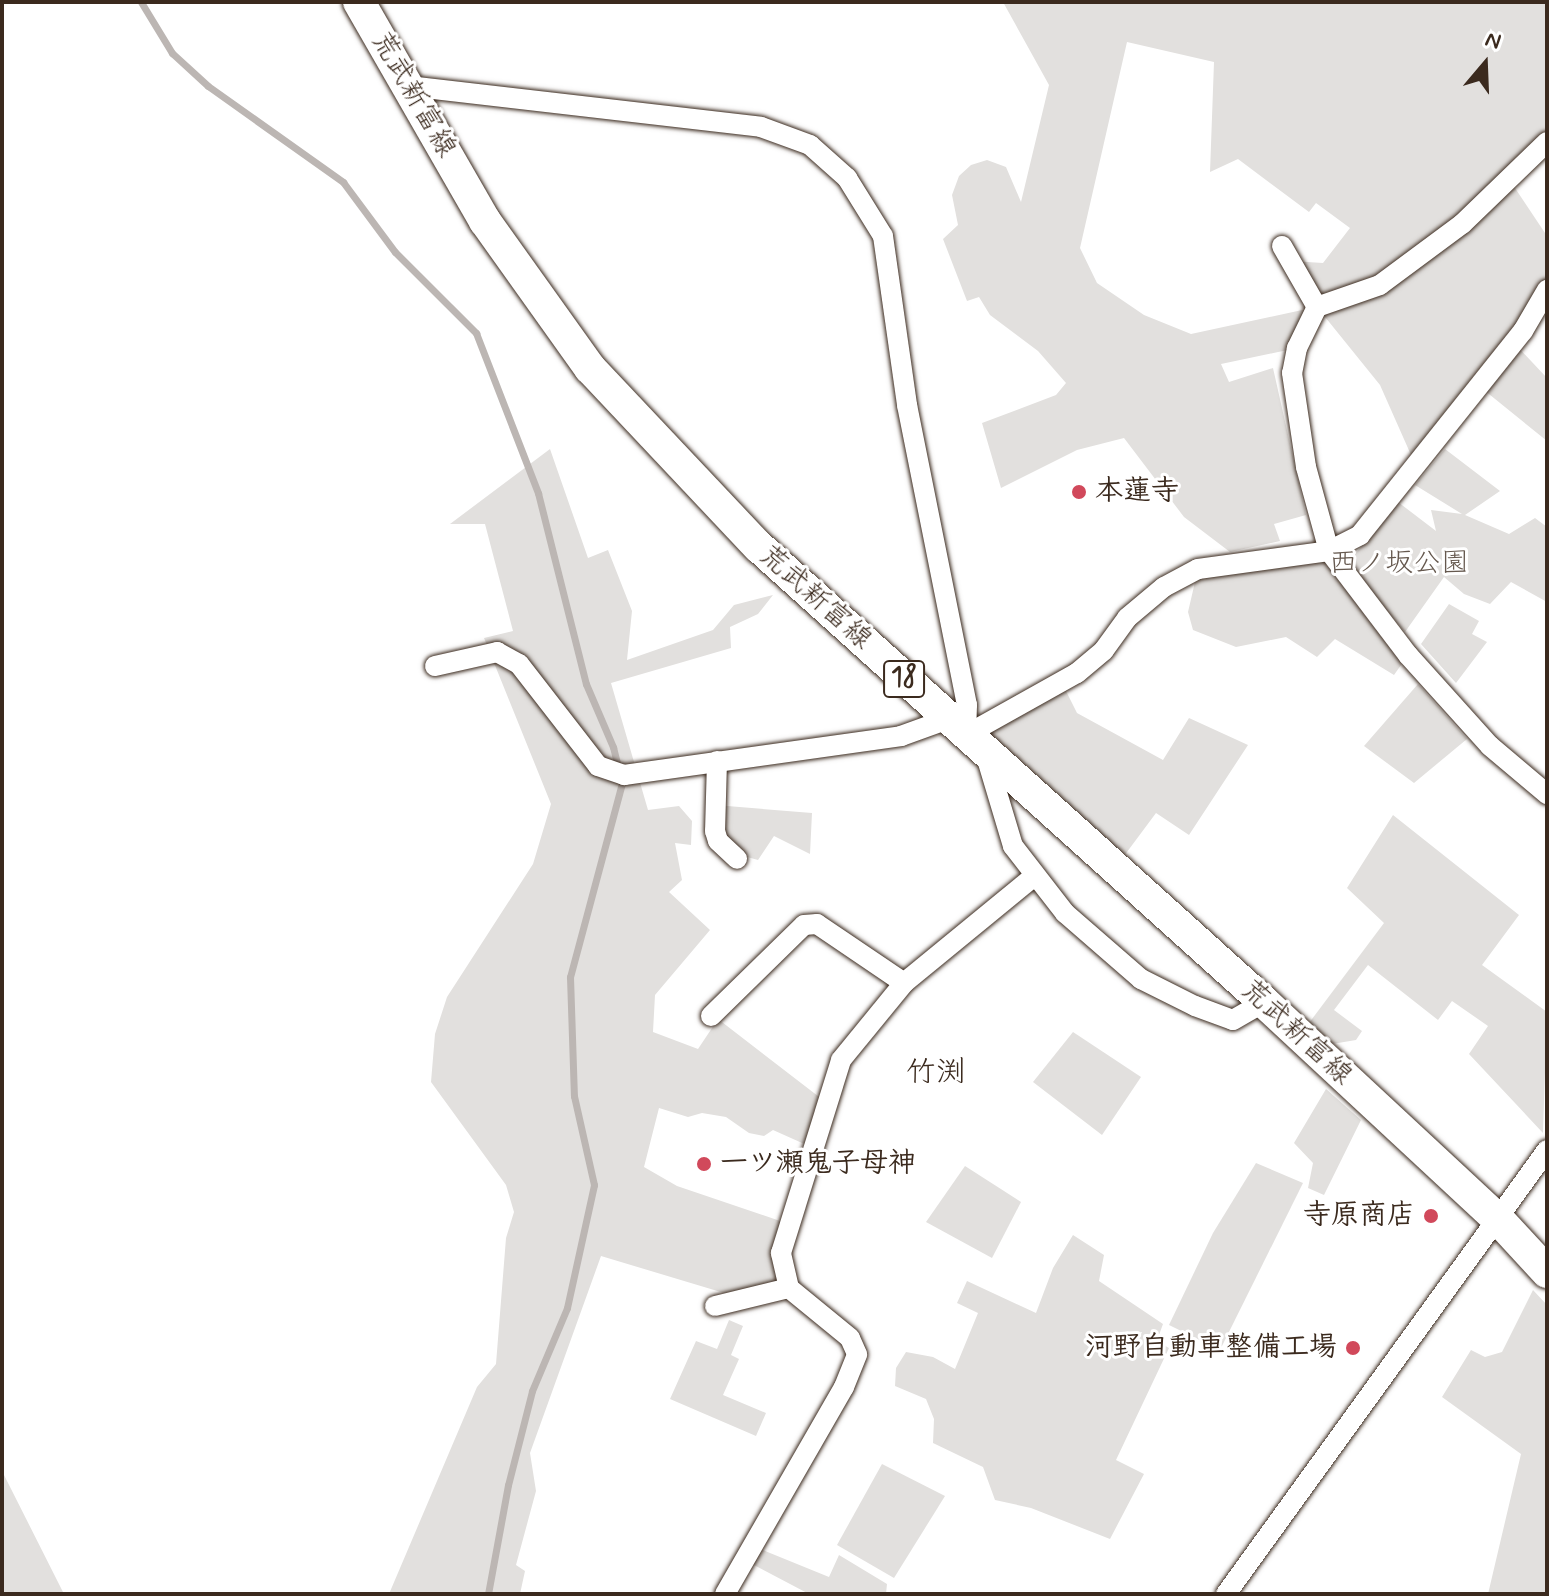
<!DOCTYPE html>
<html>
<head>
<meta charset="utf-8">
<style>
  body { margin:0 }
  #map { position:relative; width:1549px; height:1596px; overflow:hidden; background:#fff; font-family:Mynerve,"Klee One",sans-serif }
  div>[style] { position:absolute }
  .green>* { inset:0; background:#e2e0de }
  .stream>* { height:7px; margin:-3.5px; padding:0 3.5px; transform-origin:3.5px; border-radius:3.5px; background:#bcb6b3 }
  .roads { filter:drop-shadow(0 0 2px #3b2a1e) drop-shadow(0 0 2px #3b2a1e) }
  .minor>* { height:20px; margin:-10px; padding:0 10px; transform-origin:10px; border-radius:10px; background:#fff }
  .primary>* { height:32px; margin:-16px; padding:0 16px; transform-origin:16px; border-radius:16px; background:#fff }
  .dots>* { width:22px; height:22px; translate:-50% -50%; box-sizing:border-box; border:4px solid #fff; border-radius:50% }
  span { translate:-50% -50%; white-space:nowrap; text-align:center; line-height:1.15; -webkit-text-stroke:6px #fff; paint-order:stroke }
  .shield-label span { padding:2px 6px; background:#fff; border:2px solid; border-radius:6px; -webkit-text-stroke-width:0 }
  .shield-label { font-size:26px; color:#3b2a1e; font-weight:700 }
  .street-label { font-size:28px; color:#3b2a1e }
  .poi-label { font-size:28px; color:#3b2a1e; font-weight:700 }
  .left { translate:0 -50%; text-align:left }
  .right { translate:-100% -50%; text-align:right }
  .park-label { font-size:28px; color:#65584e }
  .neighbourhood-label { font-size:30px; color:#3b2a1e }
  .frame { position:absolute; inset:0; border:4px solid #3b2a1e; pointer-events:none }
  .north { position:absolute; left:1445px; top:24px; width:80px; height:80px; -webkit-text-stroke:6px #fff; paint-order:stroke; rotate:19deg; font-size:22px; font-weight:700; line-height:32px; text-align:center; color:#3b2a1e }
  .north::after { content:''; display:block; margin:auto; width:28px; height:36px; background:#3b2a1e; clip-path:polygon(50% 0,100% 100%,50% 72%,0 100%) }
</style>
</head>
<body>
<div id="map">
  <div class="green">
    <div style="clip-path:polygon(evenodd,1003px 2px,1547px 2px,1547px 142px,1509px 179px,1547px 236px,1547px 290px,1514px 343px,1547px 378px,1547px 441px,1479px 386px,1415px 464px,1380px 385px,1317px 307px,1297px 348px,1221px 364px,1229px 382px,1273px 368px,1306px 515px,1274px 524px,1280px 541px,1230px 552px,1184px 517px,1124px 438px,1077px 450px,1001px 488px,982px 423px,1056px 395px,1066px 383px,1038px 351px,990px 315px,979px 297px,967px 301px,943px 239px,958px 225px,952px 195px,959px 176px,971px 165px,987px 160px,1006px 167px,1021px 202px,1049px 85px,1003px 2px,1127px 42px,1214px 62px,1210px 172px,1238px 159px,1309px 212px,1316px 203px,1350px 228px,1323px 263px,1291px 261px,1316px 307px,1191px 334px,1144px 315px,1097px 283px,1080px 248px,1127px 42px)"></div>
    <div style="clip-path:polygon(550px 449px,588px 558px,608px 550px,632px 611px,627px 660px,713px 630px,734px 605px,773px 595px,758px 614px,730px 627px,731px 648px,611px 683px,648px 810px,679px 806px,692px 821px,691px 845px,675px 843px,682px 880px,669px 892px,710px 930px,655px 995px,653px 1032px,698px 1049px,718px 1019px,827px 1103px,811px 1147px,773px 1130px,764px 1136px,749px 1133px,726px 1117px,702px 1113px,688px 1117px,659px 1108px,644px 1167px,677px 1186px,789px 1224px,789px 1288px,744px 1299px,601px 1256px,530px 1453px,536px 1491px,516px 1565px,525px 1571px,520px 1594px,389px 1594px,477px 1387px,496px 1364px,506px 1238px,514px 1212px,506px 1185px,431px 1082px,435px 1034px,447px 997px,533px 864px,551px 804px,484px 638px,513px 631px,485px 524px,450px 524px)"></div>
    <div style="clip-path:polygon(1445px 449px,1500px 491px,1465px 515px,1509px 534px,1535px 518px,1547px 527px,1547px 602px,1511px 582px,1490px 604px,1464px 594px,1444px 577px,1405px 632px,1353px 570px,1351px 559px,1398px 502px,1436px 531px,1431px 510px,1462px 514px,1415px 485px)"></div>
    <div style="clip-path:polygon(1329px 551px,1408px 655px,1394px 675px,1335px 639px,1317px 657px,1286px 637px,1236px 647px,1193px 630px,1188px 612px,1198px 569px)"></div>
    <div style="clip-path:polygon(1449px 604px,1479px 621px,1472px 634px,1487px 642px,1456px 683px,1421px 644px)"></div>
    <div style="clip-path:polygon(1062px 683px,1077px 713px,1163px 760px,1189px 718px,1248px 745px,1189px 835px,1156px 813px,1124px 856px,980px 728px)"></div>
    <div style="clip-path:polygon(1418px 684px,1467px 739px,1414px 783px,1364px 746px)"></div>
    <div style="clip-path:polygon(715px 805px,812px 813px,810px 854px,774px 836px,758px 860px,726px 851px)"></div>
    <div style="clip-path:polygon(1393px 815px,1519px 915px,1482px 965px,1547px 1012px,1543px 1133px,1469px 1054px,1488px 1026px,1452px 1001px,1438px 1020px,1368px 965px,1334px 1010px,1362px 1031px,1356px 1040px,1332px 1044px,1309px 1023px,1384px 923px,1347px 888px)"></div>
    <div style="clip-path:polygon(1073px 1032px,1141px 1077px,1102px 1135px,1033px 1082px)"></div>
    <div style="clip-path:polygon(1326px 1089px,1361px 1120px,1324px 1195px,1308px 1188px,1313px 1163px,1294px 1143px)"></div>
    <div style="clip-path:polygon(1256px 1163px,1303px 1183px,1220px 1350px,1169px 1325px,1213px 1233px)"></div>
    <div style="clip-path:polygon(965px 1166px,1021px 1202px,992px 1258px,926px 1222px)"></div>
    <div style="clip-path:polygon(1073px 1235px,1104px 1255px,1099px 1281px,1163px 1324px,1159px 1335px,1144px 1334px,1169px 1348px,1116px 1460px,1144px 1474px,1110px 1539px,1031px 1508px,995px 1500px,983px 1467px,933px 1443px,934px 1419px,926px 1399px,895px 1386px,896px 1368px,906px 1352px,933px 1357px,955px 1369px,978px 1313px,957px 1303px,967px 1281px,1036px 1313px,1053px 1268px)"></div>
    <div style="clip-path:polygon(1533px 1290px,1547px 1305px,1547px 1594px,1488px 1594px,1521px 1454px,1442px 1397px,1471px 1350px,1485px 1357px,1502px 1352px)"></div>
    <div style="clip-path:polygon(729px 1320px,743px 1326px,731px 1355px,739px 1359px,723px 1395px,766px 1413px,756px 1436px,670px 1399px,696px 1341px,717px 1349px)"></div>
    <div style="clip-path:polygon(882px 1464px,945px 1496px,894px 1578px,837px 1545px)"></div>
    <div style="clip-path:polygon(2px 1470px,3px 1473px,64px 1594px,2px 1594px)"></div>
    <div style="clip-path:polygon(760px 1549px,829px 1577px,839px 1555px,887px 1584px,886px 1594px,809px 1594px,752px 1564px)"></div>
  </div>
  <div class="stream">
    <div style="left:141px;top:2px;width:60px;rotate:58.7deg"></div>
    <div style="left:172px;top:53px;width:49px;rotate:42.5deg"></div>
    <div style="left:208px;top:86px;width:166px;rotate:35.4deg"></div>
    <div style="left:343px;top:182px;width:87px;rotate:53.4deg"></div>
    <div style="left:395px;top:252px;width:115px;rotate:45deg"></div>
    <div style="left:476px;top:333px;width:172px;rotate:68.8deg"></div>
    <div style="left:538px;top:493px;width:197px;rotate:75.9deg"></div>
    <div style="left:586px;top:684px;width:69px;rotate:66.8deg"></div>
    <div style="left:613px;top:747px;width:37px;rotate:76deg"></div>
    <div style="left:622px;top:783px;width:201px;rotate:105deg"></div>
    <div style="left:570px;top:977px;width:119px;rotate:88.1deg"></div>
    <div style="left:574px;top:1096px;width:91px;rotate:77.3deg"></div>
    <div style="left:594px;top:1185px;width:126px;rotate:102.4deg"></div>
    <div style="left:567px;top:1308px;width:90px;rotate:112.9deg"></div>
    <div style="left:532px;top:1391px;width:97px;rotate:104.3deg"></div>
    <div style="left:508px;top:1485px;width:111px;rotate:100.4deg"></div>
  </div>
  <div class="roads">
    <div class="minor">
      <div style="left:408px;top:86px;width:355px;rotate:6.6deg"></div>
      <div style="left:761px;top:127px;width:52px;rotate:20.2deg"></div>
      <div style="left:810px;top:145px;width:50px;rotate:41.7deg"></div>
      <div style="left:847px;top:178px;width:68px;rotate:58.2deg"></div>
      <div style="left:883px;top:236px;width:171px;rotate:81.9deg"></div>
      <div style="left:907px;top:405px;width:306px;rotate:78.7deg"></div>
      <div style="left:967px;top:705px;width:30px;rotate:92deg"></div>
      <div style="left:966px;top:735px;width:127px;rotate:-29.2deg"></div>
      <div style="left:1077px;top:673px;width:35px;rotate:-40deg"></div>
      <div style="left:1104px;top:650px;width:39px;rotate:-54deg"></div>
      <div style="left:1127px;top:618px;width:48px;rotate:-40deg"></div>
      <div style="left:1164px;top:587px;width:38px;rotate:-28deg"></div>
      <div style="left:1198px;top:569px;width:132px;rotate:-7.8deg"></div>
      <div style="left:1329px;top:551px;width:35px;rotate:-27deg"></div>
      <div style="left:1360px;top:535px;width:261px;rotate:-51.4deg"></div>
      <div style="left:1523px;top:331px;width:48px;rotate:-59.7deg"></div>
      <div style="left:1547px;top:142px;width:118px;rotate:136deg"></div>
      <div style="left:1462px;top:224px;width:102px;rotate:143.4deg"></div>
      <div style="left:1380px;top:285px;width:67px;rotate:160.8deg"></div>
      <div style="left:1317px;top:307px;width:46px;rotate:116deg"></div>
      <div style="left:1297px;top:348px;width:25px;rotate:101deg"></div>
      <div style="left:1292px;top:373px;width:95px;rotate:81.5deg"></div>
      <div style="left:1306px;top:467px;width:87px;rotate:74.7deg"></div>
      <div style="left:1329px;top:551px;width:131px;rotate:52.8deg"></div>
      <div style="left:1408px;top:655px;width:122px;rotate:48deg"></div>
      <div style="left:1490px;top:746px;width:75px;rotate:40.1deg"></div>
      <div style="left:1282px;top:246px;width:70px;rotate:60.2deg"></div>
      <div style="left:435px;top:666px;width:64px;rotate:-12.7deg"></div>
      <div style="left:497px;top:652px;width:25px;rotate:29deg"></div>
      <div style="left:519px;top:664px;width:129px;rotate:52.2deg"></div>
      <div style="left:598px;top:766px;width:28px;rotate:19deg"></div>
      <div style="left:624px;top:775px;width:280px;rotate:-8deg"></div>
      <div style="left:901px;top:736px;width:50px;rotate:-19.9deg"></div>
      <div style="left:986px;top:756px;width:94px;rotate:73.3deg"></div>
      <div style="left:1013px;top:846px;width:85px;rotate:52.2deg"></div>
      <div style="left:1065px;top:913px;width:101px;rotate:41deg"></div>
      <div style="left:1141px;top:979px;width:60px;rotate:26.6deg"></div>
      <div style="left:1195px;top:1006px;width:40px;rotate:20.2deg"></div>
      <div style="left:1233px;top:1020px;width:36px;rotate:-30deg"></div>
      <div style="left:717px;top:761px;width:70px;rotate:91.6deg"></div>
      <div style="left:715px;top:831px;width:10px;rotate:73deg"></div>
      <div style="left:718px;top:841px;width:26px;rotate:43deg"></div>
      <div style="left:711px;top:1016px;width:130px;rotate:-44.4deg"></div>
      <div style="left:804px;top:925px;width:13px;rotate:-4deg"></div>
      <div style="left:817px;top:924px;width:105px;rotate:34.1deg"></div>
      <div style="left:715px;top:1306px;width:76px;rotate:-13.7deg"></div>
      <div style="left:725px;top:1594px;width:239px;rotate:-60.1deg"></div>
      <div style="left:844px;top:1387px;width:35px;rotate:-68deg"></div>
      <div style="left:857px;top:1354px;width:17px;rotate:-114deg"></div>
      <div style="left:850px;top:1338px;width:79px;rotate:-140.7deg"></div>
      <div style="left:789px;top:1288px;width:36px;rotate:-103deg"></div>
      <div style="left:781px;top:1253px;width:202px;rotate:-72.7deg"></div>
      <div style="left:841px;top:1060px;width:99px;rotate:-50.7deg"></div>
      <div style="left:904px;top:983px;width:167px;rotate:-39.4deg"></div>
      <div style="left:1226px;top:1594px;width:548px;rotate:-54.13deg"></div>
    </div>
    <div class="primary">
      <div style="left:359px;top:2px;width:253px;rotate:60.1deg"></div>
      <div style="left:485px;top:221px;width:181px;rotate:54.5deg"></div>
      <div style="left:590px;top:368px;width:245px;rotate:46.7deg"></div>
      <div style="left:758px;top:546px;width:681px;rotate:42.02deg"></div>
      <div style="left:1264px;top:1002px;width:321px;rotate:42.9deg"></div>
      <div style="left:1499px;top:1220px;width:71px;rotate:47.3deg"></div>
    </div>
  </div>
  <div class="dots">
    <div style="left:1079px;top:492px;background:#d1495b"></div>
    <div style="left:704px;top:1164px;background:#d1495b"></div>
    <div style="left:1431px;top:1216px;background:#d1495b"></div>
    <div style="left:1353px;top:1348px;background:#d1495b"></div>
  </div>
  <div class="shield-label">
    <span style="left:904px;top:679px">18</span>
  </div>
  <div class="street-label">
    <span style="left:413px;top:95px;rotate:60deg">荒武新富線</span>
    <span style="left:815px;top:598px;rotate:42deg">荒武新富線</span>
    <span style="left:1296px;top:1033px;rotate:43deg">荒武新富線</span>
  </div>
  <div class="poi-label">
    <span class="left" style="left:1095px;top:492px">本蓮寺</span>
    <span class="left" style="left:720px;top:1164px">一ツ瀬鬼子母神</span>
    <span class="right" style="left:1415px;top:1216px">寺原商店</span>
    <span class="right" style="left:1337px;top:1348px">河野自動車整備工場</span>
  </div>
  <div class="park-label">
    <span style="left:1399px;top:564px">西ノ坂公園</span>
  </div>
  <div class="neighbourhood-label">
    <span style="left:936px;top:1073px">竹渕</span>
  </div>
  <div class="frame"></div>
  <div class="north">N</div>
</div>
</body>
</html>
